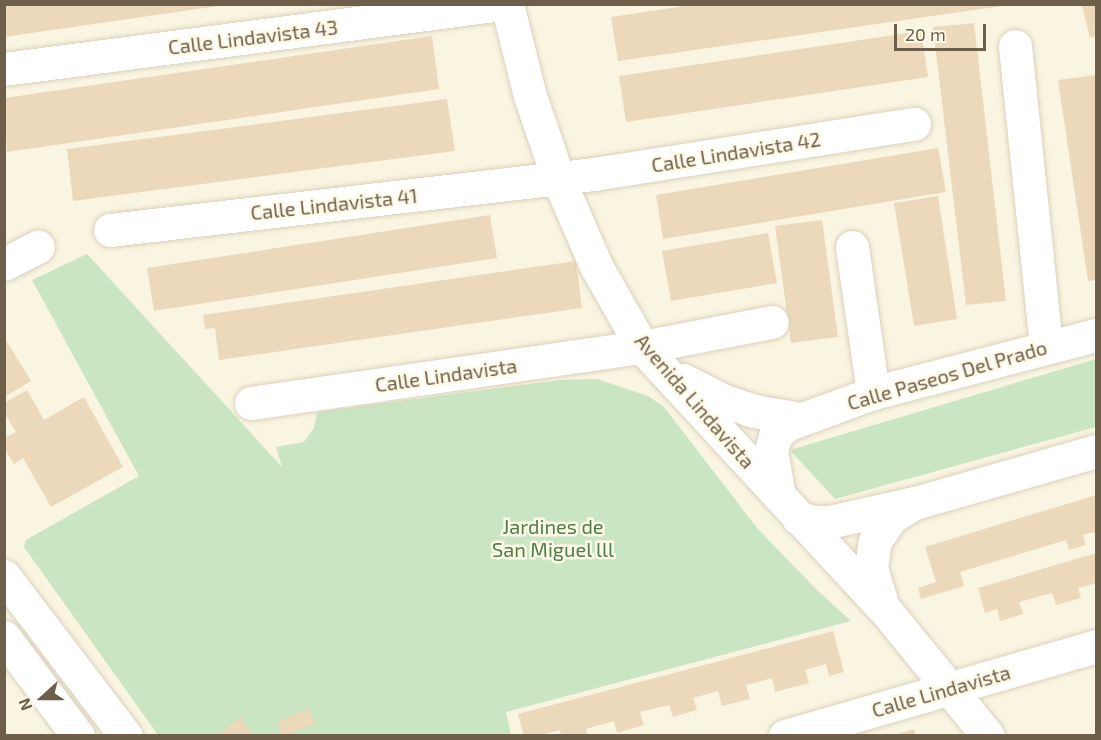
<!DOCTYPE html>
<html>
<head>
<meta charset="utf-8">
<style>
  body { margin:0 }
  #map { position:relative; width:1101px; height:740px; overflow:hidden; background:#f9f5e1; font-family:"Exo 2",sans-serif }
  div>[style] { position:absolute }
  .green>* { inset:0; background:#c9e5c2 }
  .building>* { inset:0; background:#ecd9bb }
  .roads { filter:drop-shadow(0 0 2px #dad1bc) drop-shadow(0 0 2px #dad1bc) }
  .minor>* { height:33px; margin:-16.5px; padding:0 16.5px; transform-origin:16.5px; border-radius:16.5px; background:#fff }
  .secondary>* { height:33px; margin:-16.5px; padding:0 16.5px; transform-origin:16.5px; border-radius:16.5px; background:#fff }
  span { translate:-50% -50%; white-space:nowrap; text-align:center; line-height:1.15; -webkit-text-stroke:5px #fdf9e7; paint-order:stroke }
  .street-label { font-size:20px; color:#6e5f4b }
  .park-label { font-size:20px; color:#4e7e4a }
  .frame { position:absolute; inset:0; border:6px solid #6e5f4b; pointer-events:none }
  .north { position:absolute; left:12px; top:668px; width:60px; height:60px; -webkit-text-stroke:4px #fdf9e7; paint-order:stroke; rotate:249deg; font-size:16px; font-weight:700; line-height:24px; text-align:center; color:#6e5f4b }
  .north::after { content:''; display:block; margin:auto; width:21px; height:27px; background:#6e5f4b; clip-path:polygon(50% 0,100% 100%,50% 72%,0 100%) }
  .scale { position:absolute; left:894px; top:24px; width:92px; height:27px; box-sizing:border-box; border:3px solid #6e5f4b; border-top:0; padding-left:8px; font-size:18px; line-height:21px; white-space:nowrap; color:#6e5f4b; -webkit-text-stroke:4px #fdf9e7; paint-order:stroke }
</style>
</head>
<body>
<div id="map">
  <div class="green">
    <div style="clip-path:polygon(87px 254px,282px 467px,276px 447px,304px 442px,314px 428px,317px 412px,560px 380px,597px 379px,648px 396px,664px 407px,757px 528px,817px 590px,851px 621px,506px 712px,511px 735px,158px 735px,24px 547px,26px 540px,139px 476px,32px 280px)"></div>
    <div style="clip-path:polygon(1096px 359px,1096px 427px,835px 499px,790px 450px)"></div>
  </div>
  <div class="building">
    <div style="clip-path:polygon(4px 4px,218px 4px,218px 6px,4px 37px)"></div>
    <div style="clip-path:polygon(698px 4px,1002px 4px,1002px 6px,618px 61px,611px 17px)"></div>
    <div style="clip-path:polygon(1087px 4px,1096px 4px,1096px 36px,1090px 38px,1082px 6px)"></div>
    <div style="clip-path:polygon(974px 23px,1006px 301px,966px 305px,933px 27px)"></div>
    <div style="clip-path:polygon(921px 31px,928px 77px,626px 122px,619px 76px)"></div>
    <div style="clip-path:polygon(432px 36px,439px 89px,7px 152px,4px 98px)"></div>
    <div style="clip-path:polygon(1096px 75px,1096px 280px,1088px 281px,1058px 80px)"></div>
    <div style="clip-path:polygon(447px 99px,455px 151px,73px 201px,67px 149px)"></div>
    <div style="clip-path:polygon(938px 148px,946px 192px,663px 239px,656px 195px)"></div>
    <div style="clip-path:polygon(938px 196px,957px 319px,914px 326px,894px 203px)"></div>
    <div style="clip-path:polygon(490px 215px,497px 258px,154px 311px,147px 268px)"></div>
    <div style="clip-path:polygon(822px 220px,838px 337px,791px 343px,775px 226px)"></div>
    <div style="clip-path:polygon(768px 233px,777px 283px,671px 301px,662px 251px)"></div>
    <div style="clip-path:polygon(576px 261px,582px 308px,219px 360px,215px 328px,205px 329px,203px 315px)"></div>
    <div style="clip-path:polygon(4px 337px,31px 381px,4px 397px)"></div>
    <div style="clip-path:polygon(27px 390px,44px 420px,84px 397px,123px 467px,51px 507px,23px 458px,14px 464px,4px 448px,4px 438px,16px 432px,4px 412px,4px 403px)"></div>
    <div style="clip-path:polygon(1096px 495px,1096px 537px,1094px 532px,1083px 535px,1086px 545px,1069px 550px,1066px 540px,960px 572px,964px 586px,921px 599px,918px 588px,936px 582px,925px 547px)"></div>
    <div style="clip-path:polygon(1096px 553px,1096px 583px,1078px 588px,1081px 598px,1056px 605px,1052px 593px,1019px 602px,1023px 614px,1000px 621px,997px 609px,985px 613px,978px 588px)"></div>
    <div style="clip-path:polygon(833px 631px,844px 672px,829px 676px,826px 664px,805px 670px,809px 683px,775px 692px,772px 678px,746px 685px,750px 699px,722px 706px,718px 691px,693px 698px,697px 710px,673px 717px,669px 705px,640px 712px,644px 725px,617px 733px,614px 721px,586px 729px,588px 736px,561px 736px,560px 730px,538px 736px,524px 736px,518px 714px)"></div>
    <div style="clip-path:polygon(309px 709px,316px 724px,282px 736px,277px 722px)"></div>
    <div style="clip-path:polygon(240px 717px,254px 736px,217px 736px)"></div>
    <div style="clip-path:polygon(914px 729px,916px 736px,895px 736px,895px 735px)"></div>
  </div>
  <div class="roads">
    <div class="minor">
      <div style="left:507px;top:4px;width:95px;rotate:76deg"></div>
      <div style="left:530px;top:96px;width:87px;rotate:71.1deg"></div>
      <div style="left:558px;top:178px;width:96px;rotate:66.6deg"></div>
      <div style="left:596px;top:266px;width:93px;rotate:60.4deg"></div>
      <div style="left:642px;top:347px;width:359px;rotate:47.3deg"></div>
      <div style="left:886px;top:611px;width:161px;rotate:50.8deg"></div>
      <div style="left:1015px;top:46px;width:303px;rotate:84.1deg"></div>
      <div style="left:4px;top:69px;width:502px;rotate:-7.44deg"></div>
      <div style="left:110px;top:230px;width:487px;rotate:-6.6deg"></div>
      <div style="left:594px;top:174px;width:324px;rotate:-8.9deg"></div>
      <div style="left:852px;top:247px;width:148px;rotate:81.8deg"></div>
      <div style="left:4px;top:264px;width:38px;rotate:-27deg"></div>
      <div style="left:683px;top:380px;width:44px;rotate:27.1deg"></div>
      <div style="left:722px;top:400px;width:34px;rotate:19deg"></div>
      <div style="left:754px;top:411px;width:47px;rotate:9.9deg"></div>
      <div style="left:251px;top:403px;width:395px;rotate:-8.2deg"></div>
      <div style="left:642px;top:347px;width:132px;rotate:-10.9deg"></div>
      <div style="left:779px;top:496px;width:46px;rotate:-100.1deg"></div>
      <div style="left:771px;top:451px;width:16px;rotate:-75deg"></div>
      <div style="left:775px;top:436px;width:16px;rotate:-45deg"></div>
      <div style="left:786px;top:425px;width:93px;rotate:-20.2deg"></div>
      <div style="left:873px;top:393px;width:230px;rotate:-14.6deg"></div>
      <div style="left:798px;top:518px;width:17px;rotate:13deg"></div>
      <div style="left:815px;top:522px;width:14px"></div>
      <div style="left:829px;top:522px;width:88px;rotate:-12.5deg"></div>
      <div style="left:915px;top:503px;width:188px;rotate:-16deg"></div>
      <div style="left:882px;top:604px;width:38px;rotate:-107deg"></div>
      <div style="left:871px;top:568px;width:27px;rotate:-82deg"></div>
      <div style="left:875px;top:541px;width:29px;rotate:-56deg"></div>
      <div style="left:891px;top:517px;width:26px;rotate:-31deg"></div>
      <div style="left:785px;top:736px;width:324px;rotate:-16.1deg"></div>
    </div>
    <div class="secondary">
      <div style="left:4px;top:576px;width:201px;rotate:52.7deg"></div>
      <div style="left:4px;top:637px;width:124px;rotate:53.2deg"></div>
    </div>
  </div>
  <div class="street-label">
    <span style="left:253px;top:37px;rotate:-7deg">Calle Lindavista 43</span>
    <span style="left:736px;top:152px;rotate:-9deg">Calle Lindavista 42</span>
    <span style="left:334px;top:204px;rotate:-6deg">Calle Lindavista 41</span>
    <span style="left:446px;top:375px;rotate:-8deg">Calle Lindavista</span>
    <span style="left:947px;top:375px;rotate:-16deg">Calle Paseos Del Prado</span>
    <span style="left:695px;top:401px;rotate:49deg">Avenida Lindavista</span>
    <span style="left:941px;top:691px;rotate:-16deg">Calle Lindavista</span>
  </div>
  <div class="park-label">
    <span style="left:553px;top:538px">Jardines de<br>San Miguel lll</span>
  </div>
  <div class="frame"></div>
  <div class="north">N</div>
  <div class="scale">20 m</div>
</div>
</body>
</html>
